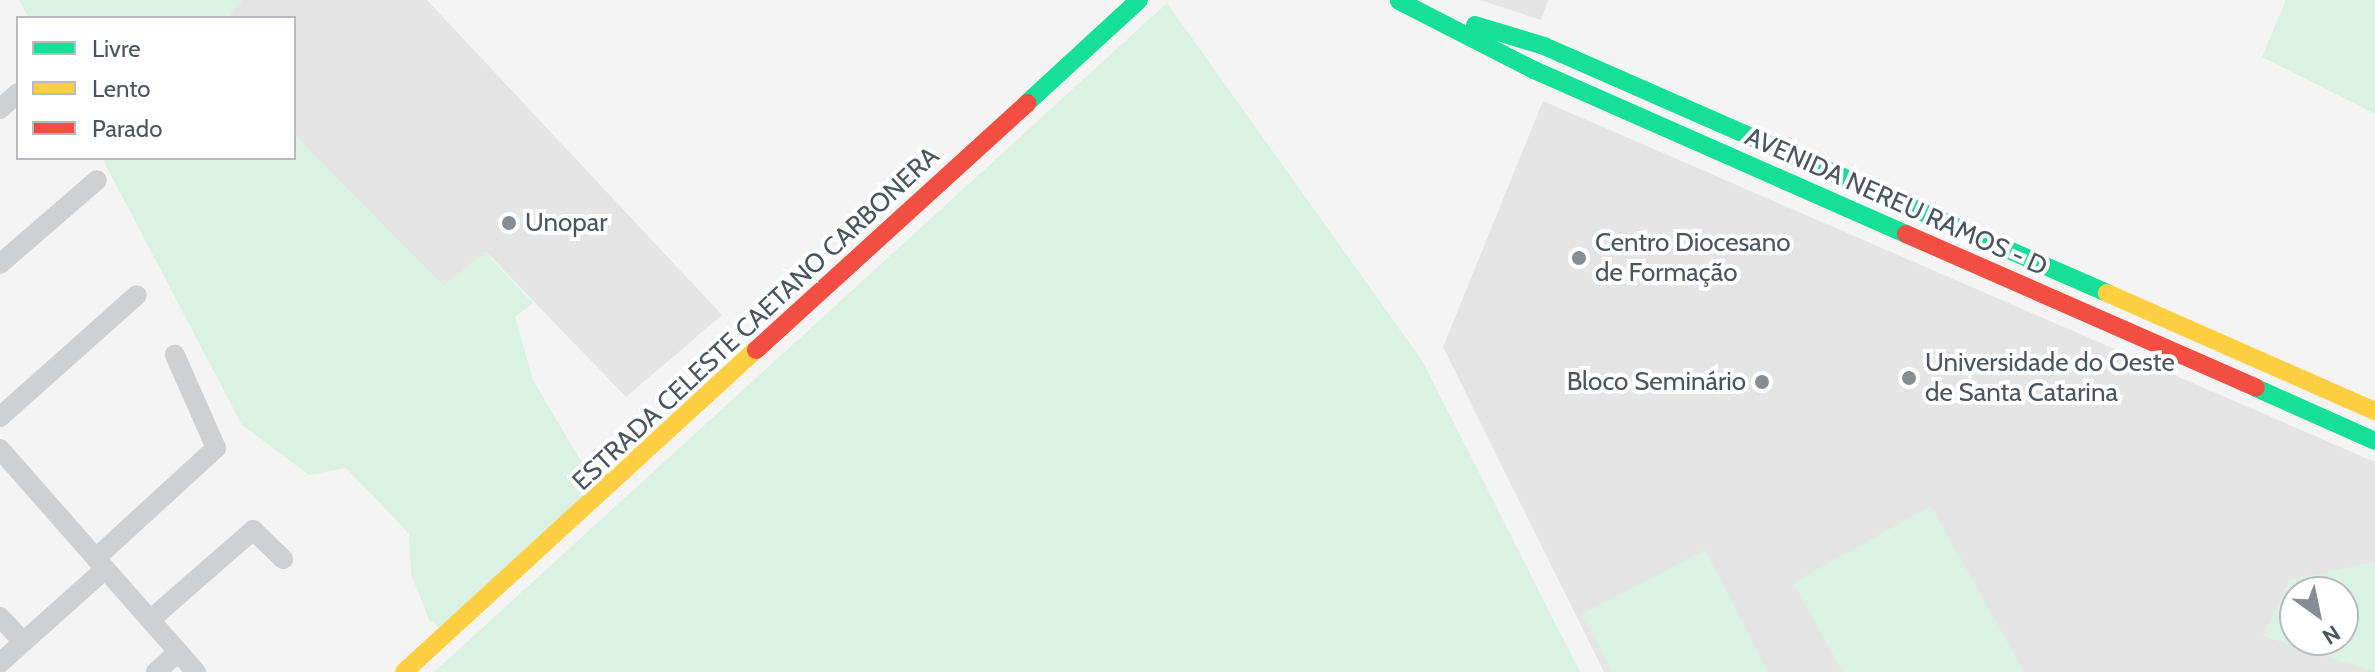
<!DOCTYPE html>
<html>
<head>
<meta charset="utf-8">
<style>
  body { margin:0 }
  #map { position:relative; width:2375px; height:672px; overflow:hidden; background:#f4f4f4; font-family:Cabin,sans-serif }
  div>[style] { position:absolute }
  .education>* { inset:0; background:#e6e5e6 }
  .green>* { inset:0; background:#d9f2e3 }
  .street>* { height:20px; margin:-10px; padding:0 10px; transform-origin:10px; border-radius:10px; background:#ced0d2 }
  .fast>* { height:18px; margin:-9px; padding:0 9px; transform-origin:9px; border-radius:9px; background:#16e098 }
  .slow>* { height:18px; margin:-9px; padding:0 9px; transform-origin:9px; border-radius:9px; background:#ffcf43 }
  .jam>* { height:18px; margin:-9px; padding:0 9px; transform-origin:9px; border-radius:9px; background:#f24e42 }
  .dots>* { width:22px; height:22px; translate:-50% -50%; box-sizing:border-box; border:4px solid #fff; border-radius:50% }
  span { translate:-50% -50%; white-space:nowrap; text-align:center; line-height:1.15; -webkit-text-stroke:8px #fff; paint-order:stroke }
  .street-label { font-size:26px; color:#4a5661 }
  .poi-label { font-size:26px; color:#4a5661 }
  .left { translate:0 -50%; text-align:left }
  .right { translate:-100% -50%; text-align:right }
  .legend { position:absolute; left:16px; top:16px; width:280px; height:144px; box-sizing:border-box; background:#fff; border:2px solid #b7bbc0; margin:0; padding:10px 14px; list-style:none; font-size:24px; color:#4a5661 }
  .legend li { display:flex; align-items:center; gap:16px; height:40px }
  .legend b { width:40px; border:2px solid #b7bbc0 }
  .north { position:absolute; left:2279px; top:576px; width:80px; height:80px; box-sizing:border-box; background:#fff; border:2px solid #b7bbc0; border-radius:50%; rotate:147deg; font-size:22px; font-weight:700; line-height:32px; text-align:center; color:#4a5661 }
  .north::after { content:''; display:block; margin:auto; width:28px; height:36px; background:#868d94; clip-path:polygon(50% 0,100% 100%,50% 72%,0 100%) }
</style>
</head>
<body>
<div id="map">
  <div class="education">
    <div style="clip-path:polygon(242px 0,427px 0,722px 315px,626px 397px,486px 252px,443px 286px,294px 135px,294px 18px,226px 18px)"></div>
    <div style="clip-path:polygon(1480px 0,1548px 0,1541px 20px)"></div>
    <div style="clip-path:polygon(evenodd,1543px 101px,2375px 462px,2375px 672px,1604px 672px,1443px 347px,1543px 101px,2295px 592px,2343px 592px,2343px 640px,2295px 640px,2295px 592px)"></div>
  </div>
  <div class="green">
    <div style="clip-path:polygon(19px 0,242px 0,226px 18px,29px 18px)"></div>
    <div style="clip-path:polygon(2286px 0,2375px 0,2375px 114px,2262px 57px)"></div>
    <div style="clip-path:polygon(1167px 3px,1423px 362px,1580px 672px,434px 672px)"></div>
    <div style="clip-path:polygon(294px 135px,443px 286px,485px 252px,533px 303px,515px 317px,533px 380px,599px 492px,441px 629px,429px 620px,411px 574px,409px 534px,380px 503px,346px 468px,309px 475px,242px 425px,102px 158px,294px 158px)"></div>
    <div style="clip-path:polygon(1931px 506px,2024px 672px,1843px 672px,1793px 583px)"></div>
    <div style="clip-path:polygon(1705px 550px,1768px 672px,1612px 672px,1582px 614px)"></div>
    <div style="clip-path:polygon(evenodd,2375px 562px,2375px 672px,2263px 636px,2289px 580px,2375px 562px,2295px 592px,2343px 592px,2343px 640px,2295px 640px,2295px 592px)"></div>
  </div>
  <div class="street">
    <div style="left:0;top:109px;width:24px;rotate:-42deg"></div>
    <div style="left:0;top:264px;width:128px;rotate:-40.9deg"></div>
    <div style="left:0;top:417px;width:183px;rotate:-41.7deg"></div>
    <div style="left:0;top:449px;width:297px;rotate:48.7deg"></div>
    <div style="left:96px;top:558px;width:163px;rotate:-42.5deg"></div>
    <div style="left:216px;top:448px;width:102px;rotate:-113.8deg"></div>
    <div style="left:0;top:617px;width:34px;rotate:47deg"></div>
    <div style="left:150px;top:620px;width:137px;rotate:-41.1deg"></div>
    <div style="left:253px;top:530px;width:42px;rotate:44deg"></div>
    <div style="left:0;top:663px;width:141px;rotate:-41.8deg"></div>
    <div style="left:156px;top:672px;width:30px;rotate:-42deg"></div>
  </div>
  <div class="fast">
    <div style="left:1399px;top:1px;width:152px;rotate:27.1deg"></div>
    <div style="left:1534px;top:70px;width:407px;rotate:23.8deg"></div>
    <div style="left:1475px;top:25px;width:72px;rotate:16.9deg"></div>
    <div style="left:1544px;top:46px;width:615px;rotate:23.69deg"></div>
    <div style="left:1027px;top:103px;width:152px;rotate:-42.6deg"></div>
    <div style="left:2256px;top:388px;width:130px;rotate:24deg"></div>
  </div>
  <div class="slow">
    <div style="left:2107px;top:293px;width:293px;rotate:23.8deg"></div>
    <div style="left:404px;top:672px;width:477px;rotate:-42.5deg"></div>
  </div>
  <div class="jam">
    <div style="left:1906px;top:234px;width:382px;rotate:23.7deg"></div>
    <div style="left:756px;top:350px;width:367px;rotate:-42.3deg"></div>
  </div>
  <div class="dots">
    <div style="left:509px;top:223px;background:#868d94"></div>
    <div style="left:1579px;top:258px;background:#868d94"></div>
    <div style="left:1909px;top:378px;background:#868d94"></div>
    <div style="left:1762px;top:382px;background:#868d94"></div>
  </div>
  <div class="street-label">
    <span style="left:1896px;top:202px;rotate:24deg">AVENIDA NEREU RAMOS - D</span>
    <span style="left:756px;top:319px;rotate:-43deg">ESTRADA CELESTE CAETANO CARBONERA</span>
  </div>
  <div class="poi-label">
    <span class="left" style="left:525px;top:223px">Unopar</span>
    <span class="left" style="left:1595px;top:258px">Centro Diocesano<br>de Formação</span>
    <span class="left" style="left:1925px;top:378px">Universidade do Oeste<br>de Santa Catarina</span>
    <span class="right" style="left:1746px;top:382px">Bloco Seminário</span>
  </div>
  <ul class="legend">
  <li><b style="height:10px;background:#16e098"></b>Livre</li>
  <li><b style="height:10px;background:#ffcf43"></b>Lento</li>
  <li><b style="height:10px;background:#f24e42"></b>Parado</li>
  </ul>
  <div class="north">N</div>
</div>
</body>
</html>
